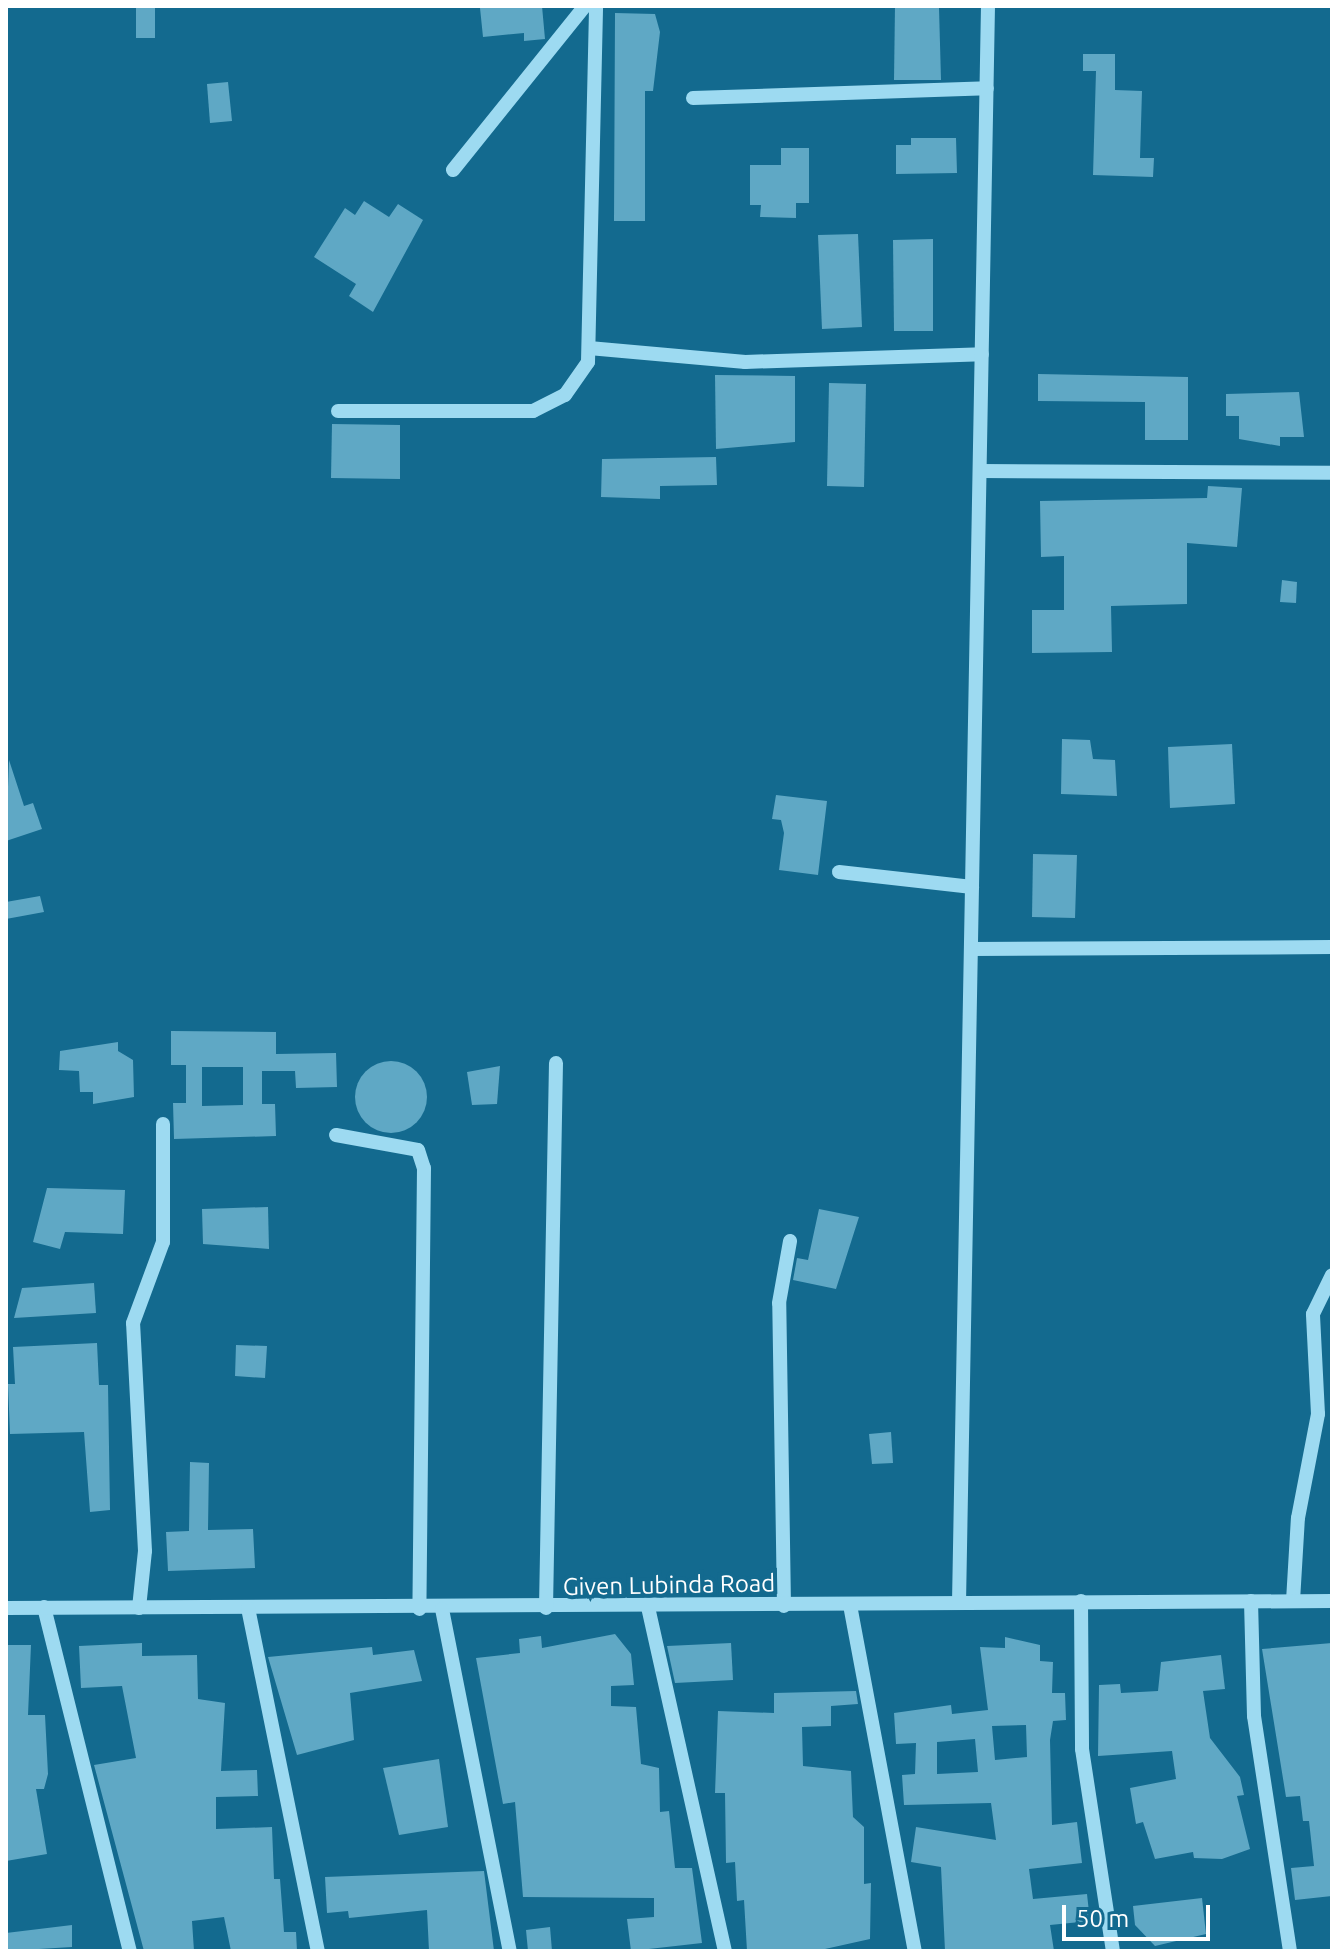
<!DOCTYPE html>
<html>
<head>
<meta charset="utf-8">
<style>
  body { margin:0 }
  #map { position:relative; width:1338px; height:1957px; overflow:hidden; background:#136a8f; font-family:Ubuntu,sans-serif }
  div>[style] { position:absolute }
  .building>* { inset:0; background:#5fa8c5 }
  .round { border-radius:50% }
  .minor>* { height:14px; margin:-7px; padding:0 7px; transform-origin:7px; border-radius:7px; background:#9ddaf1 }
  span { translate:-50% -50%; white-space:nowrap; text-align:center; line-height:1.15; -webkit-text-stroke:8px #136a8f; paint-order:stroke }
  .street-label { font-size:24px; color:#fff }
  .frame { position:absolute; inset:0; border:8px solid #fff; pointer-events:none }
  .scale { position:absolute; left:1062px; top:1905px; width:148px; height:36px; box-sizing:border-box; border:4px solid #fff; border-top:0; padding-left:10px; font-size:24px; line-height:28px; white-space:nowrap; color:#fff; -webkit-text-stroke:6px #136a8f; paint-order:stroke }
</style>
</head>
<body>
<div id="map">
  <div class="building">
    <div style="clip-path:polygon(136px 6px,155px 6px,155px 38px,136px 38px)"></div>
    <div style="clip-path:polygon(542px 6px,545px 39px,524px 41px,524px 33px,483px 37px,480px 8px)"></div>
    <div style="clip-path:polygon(895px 6px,939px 8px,941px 80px,894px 80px)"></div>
    <div style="clip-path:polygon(615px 13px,655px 14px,660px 32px,653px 91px,645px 91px,645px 221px,614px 221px)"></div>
    <div style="clip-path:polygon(1083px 54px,1115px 54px,1115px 90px,1142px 91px,1140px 158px,1154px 158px,1153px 177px,1093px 175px,1096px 71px,1083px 71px)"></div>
    <div style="clip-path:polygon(228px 82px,232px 121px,210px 123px,207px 84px)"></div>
    <div style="clip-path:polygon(911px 138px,956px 138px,957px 173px,896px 174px,896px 145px,911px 145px)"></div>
    <div style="clip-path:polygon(781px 148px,809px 148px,809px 203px,796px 203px,796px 218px,760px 217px,761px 205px,750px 205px,750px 165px,781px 165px)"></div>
    <div style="clip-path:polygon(364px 201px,389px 217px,398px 204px,423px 220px,373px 312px,349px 296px,356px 284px,314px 257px,345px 208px,355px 215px)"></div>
    <div style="clip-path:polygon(858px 234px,862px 327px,822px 329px,818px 235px)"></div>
    <div style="clip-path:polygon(933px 239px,933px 331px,894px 331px,893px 240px)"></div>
    <div style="clip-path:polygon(1038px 374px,1188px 377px,1188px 440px,1145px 440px,1145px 402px,1038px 401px)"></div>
    <div style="clip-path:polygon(715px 375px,795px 376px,795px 442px,716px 449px)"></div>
    <div style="clip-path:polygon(829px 383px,866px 384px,864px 487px,827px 486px)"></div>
    <div style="clip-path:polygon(1299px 392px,1304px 437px,1280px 437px,1280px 446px,1239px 439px,1239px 416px,1226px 416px,1226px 394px)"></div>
    <div style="clip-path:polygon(332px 424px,400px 425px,400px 479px,331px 478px)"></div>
    <div style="clip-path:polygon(716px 457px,717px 485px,660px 486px,660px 499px,601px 497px,602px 459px)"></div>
    <div style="clip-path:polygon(1208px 486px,1242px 488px,1237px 547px,1187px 543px,1187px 604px,1111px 606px,1112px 652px,1032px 653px,1032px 610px,1064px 610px,1064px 556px,1041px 557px,1040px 501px,1207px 498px)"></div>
    <div style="clip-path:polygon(1282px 580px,1297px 582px,1296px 603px,1280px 602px)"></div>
    <div style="clip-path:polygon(1062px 739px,1090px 740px,1093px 759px,1115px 760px,1117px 796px,1061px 794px)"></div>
    <div style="clip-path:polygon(1232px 744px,1235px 804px,1170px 808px,1168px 747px)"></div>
    <div style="clip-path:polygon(9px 760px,24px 806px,33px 803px,42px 829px,6px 841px)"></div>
    <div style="clip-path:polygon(776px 795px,827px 801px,818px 875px,779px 870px,784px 833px,781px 820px,772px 819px)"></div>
    <div style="clip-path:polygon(1033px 854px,1077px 855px,1075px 918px,1032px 917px)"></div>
    <div style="clip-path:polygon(40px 896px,44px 912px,6px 919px,6px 902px)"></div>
    <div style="clip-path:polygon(evenodd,171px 1031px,276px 1032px,276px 1054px,336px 1053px,337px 1087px,296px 1088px,295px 1071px,262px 1071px,262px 1104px,275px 1104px,276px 1136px,174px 1139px,173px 1103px,186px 1103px,186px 1065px,171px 1065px,171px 1031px,202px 1067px,243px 1067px,243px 1105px,202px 1106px,202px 1067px)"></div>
    <div style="clip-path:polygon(118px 1042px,118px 1051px,133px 1060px,134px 1097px,93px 1104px,93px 1092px,80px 1092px,79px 1071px,59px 1070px,60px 1051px)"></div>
    <div class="round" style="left:355px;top:1061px;width:72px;height:72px"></div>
    <div style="clip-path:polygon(500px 1066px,497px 1104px,472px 1105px,467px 1072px)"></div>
    <div style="clip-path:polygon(47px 1188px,125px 1190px,123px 1234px,65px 1232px,60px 1249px,33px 1242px)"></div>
    <div style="clip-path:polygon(268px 1207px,269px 1249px,203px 1244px,202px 1209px)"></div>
    <div style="clip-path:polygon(819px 1209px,859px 1217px,836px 1289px,793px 1280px,797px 1258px,808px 1260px)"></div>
    <div style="clip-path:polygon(94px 1283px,96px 1313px,14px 1318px,22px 1288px)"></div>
    <div style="clip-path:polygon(97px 1343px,99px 1385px,108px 1385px,110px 1510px,90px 1512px,84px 1432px,10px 1434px,8px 1384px,15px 1384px,13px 1347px)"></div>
    <div style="clip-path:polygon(236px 1345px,267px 1346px,265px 1378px,235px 1376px)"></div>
    <div style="clip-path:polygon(891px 1432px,893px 1463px,872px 1464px,869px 1434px)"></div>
    <div style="clip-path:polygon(190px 1462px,209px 1463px,208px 1530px,253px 1529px,255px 1568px,168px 1571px,166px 1532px,189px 1531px)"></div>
    <div style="clip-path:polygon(615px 1634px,631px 1654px,634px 1685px,611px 1686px,611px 1706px,636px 1707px,641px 1764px,659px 1768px,660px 1812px,669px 1811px,675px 1868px,692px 1868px,702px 1943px,631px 1951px,627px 1919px,654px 1917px,654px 1898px,523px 1897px,515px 1802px,503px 1804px,476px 1658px,520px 1653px,519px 1639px,541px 1636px,542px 1648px)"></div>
    <div style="clip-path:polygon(evenodd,1005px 1637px,1040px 1645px,1040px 1661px,1053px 1662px,1052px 1693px,1065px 1693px,1066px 1720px,1053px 1721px,1050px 1740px,1052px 1825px,1077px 1822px,1082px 1863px,1029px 1869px,1033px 1899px,1087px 1894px,1090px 1921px,1050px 1925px,1054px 1951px,945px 1951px,941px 1867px,911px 1862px,916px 1827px,996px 1840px,991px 1803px,904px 1805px,902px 1775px,915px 1774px,916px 1743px,896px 1744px,894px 1713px,951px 1705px,952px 1714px,988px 1710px,980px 1647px,1005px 1648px,1005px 1637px,1026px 1725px,1027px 1757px,995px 1760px,992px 1726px,1026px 1725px,1005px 1637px,975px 1739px,978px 1772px,937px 1774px,937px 1742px,975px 1739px)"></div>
    <div style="clip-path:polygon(142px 1643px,142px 1656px,197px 1655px,198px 1699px,225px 1703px,221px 1771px,257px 1770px,258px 1796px,216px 1797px,216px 1829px,272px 1827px,274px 1879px,280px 1879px,284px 1932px,296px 1932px,297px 1951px,231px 1951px,224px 1917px,192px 1921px,194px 1951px,144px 1951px,94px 1765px,136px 1758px,122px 1686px,81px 1688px,79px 1646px)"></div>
    <div style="clip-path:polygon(731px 1643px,733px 1680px,675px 1683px,667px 1646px)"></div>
    <div style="clip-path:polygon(1332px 1643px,1332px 1896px,1295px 1900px,1291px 1868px,1314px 1866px,1309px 1821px,1303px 1821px,1300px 1796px,1286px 1797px,1262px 1649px)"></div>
    <div style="clip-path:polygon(6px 1645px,31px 1645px,28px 1715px,45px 1715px,48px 1774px,44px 1789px,36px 1789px,47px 1854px,6px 1861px)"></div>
    <div style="clip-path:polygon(372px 1647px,373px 1655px,414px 1650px,422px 1681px,350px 1693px,354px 1740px,297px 1755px,268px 1657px)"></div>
    <div style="clip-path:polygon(1221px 1655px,1225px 1689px,1203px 1691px,1210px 1738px,1240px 1777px,1244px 1795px,1237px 1796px,1250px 1849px,1222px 1859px,1194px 1858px,1193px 1852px,1155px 1859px,1143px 1822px,1136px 1824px,1130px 1788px,1176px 1779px,1172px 1751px,1098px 1756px,1099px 1685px,1120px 1684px,1121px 1693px,1158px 1691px,1161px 1662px)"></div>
    <div style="clip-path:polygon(856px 1691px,858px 1704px,831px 1706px,831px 1726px,802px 1727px,803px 1766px,851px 1771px,853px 1817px,864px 1827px,864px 1884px,871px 1883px,870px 1939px,816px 1951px,747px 1951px,744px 1900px,737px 1901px,735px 1862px,726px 1863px,725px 1793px,715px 1793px,718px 1711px,774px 1713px,774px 1693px)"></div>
    <div style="clip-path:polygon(439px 1759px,448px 1827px,399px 1835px,383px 1768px)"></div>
    <div style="clip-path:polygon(484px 1871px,494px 1951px,429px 1951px,427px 1910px,349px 1918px,348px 1911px,327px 1913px,325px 1877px)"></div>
    <div style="clip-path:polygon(1202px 1898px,1206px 1934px,1155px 1946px,1135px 1925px,1133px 1906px)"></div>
    <div style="clip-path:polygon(72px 1925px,72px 1947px,6px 1951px,6px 1933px)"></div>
    <div style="clip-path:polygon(550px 1927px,552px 1951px,528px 1951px,526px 1930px)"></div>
  </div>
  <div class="minor">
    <div style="left:693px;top:98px;width:294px;rotate:-1.9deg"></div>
    <div style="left:453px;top:170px;width:211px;rotate:-51.2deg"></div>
    <div style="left:589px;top:348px;width:157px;rotate:5.1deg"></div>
    <div style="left:745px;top:362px;width:237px;rotate:-1.9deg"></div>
    <div style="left:338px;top:411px;width:195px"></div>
    <div style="left:533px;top:411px;width:36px;rotate:-27deg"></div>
    <div style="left:565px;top:395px;width:40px;rotate:-55.1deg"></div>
    <div style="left:588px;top:362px;width:356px;rotate:-88.7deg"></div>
    <div style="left:980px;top:471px;width:352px;rotate:0.3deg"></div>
    <div style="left:839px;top:872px;width:134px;rotate:6.4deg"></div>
    <div style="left:971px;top:949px;width:361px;rotate:-0.3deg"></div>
    <div style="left:336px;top:1135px;width:83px;rotate:10.4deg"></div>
    <div style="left:418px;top:1150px;width:19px;rotate:72deg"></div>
    <div style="left:424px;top:1168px;width:441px;rotate:90.6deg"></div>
    <div style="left:1081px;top:1601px;width:148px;rotate:89.6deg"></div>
    <div style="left:1082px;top:1749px;width:204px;rotate:81.3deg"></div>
    <div style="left:1251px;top:1601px;width:115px;rotate:88.5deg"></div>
    <div style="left:1254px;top:1716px;width:238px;rotate:81.3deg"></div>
    <div style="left:1293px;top:1601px;width:83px;rotate:-86.6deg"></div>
    <div style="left:1298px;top:1518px;width:106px;rotate:-79.1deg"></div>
    <div style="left:1318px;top:1414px;width:100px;rotate:-92.9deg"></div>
    <div style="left:1313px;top:1314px;width:43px;rotate:-64deg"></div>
    <div style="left:959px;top:1603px;width:1597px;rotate:-88.96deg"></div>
    <div style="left:850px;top:1605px;width:352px;rotate:79.4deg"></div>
    <div style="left:784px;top:1606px;width:303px;rotate:-90.9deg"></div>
    <div style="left:779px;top:1303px;width:63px;rotate:-79.9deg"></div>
    <div style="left:44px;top:1607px;width:355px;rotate:76deg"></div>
    <div style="left:648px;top:1607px;width:353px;rotate:77.4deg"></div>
    <div style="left:6px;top:1608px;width:1326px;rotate:-0.3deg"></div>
    <div style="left:139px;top:1608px;width:57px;rotate:-84deg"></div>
    <div style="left:145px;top:1551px;width:228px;rotate:-93deg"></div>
    <div style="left:133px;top:1323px;width:86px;rotate:-69.7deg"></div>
    <div style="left:163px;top:1242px;width:118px;rotate:-90deg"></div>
    <div style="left:248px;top:1608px;width:350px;rotate:78.5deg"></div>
    <div style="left:546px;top:1608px;width:545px;rotate:-88.95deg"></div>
    <div style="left:442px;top:1609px;width:349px;rotate:78.8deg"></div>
  </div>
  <div class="street-label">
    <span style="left:669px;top:1585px;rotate:-1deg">Given Lubinda Road</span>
  </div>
  <div class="frame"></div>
  <div class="scale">50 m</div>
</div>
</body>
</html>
